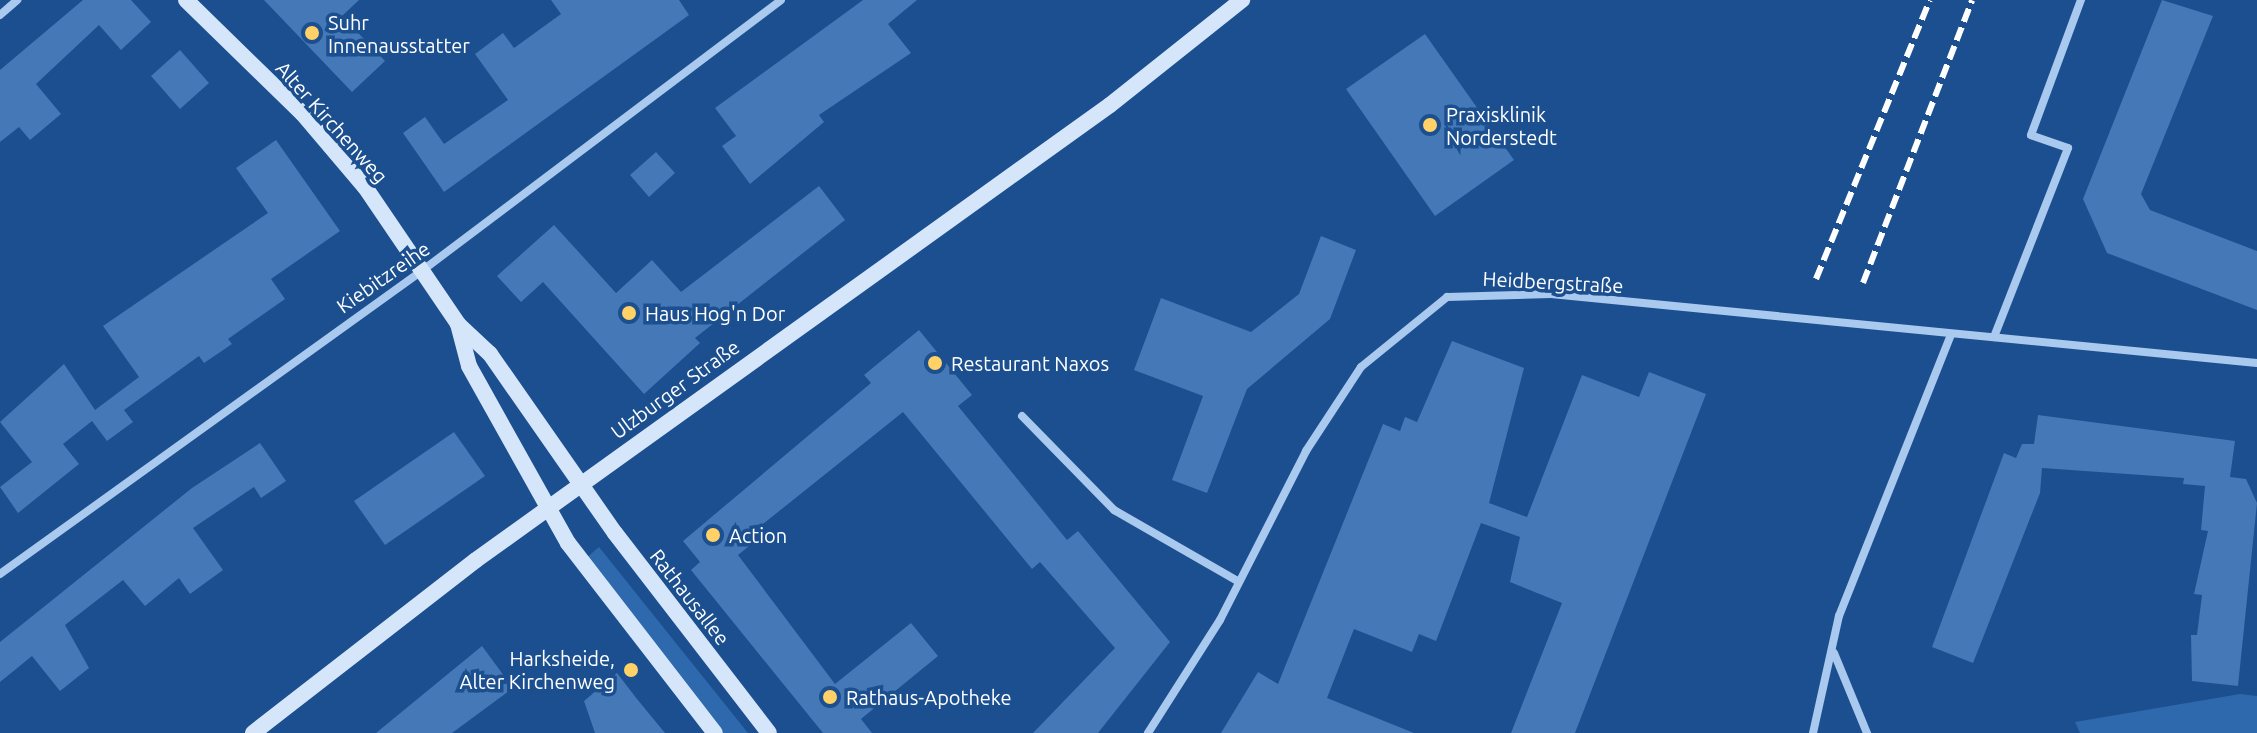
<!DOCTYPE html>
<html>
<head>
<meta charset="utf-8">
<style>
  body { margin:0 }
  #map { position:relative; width:2257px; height:733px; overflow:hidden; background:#1b4f8f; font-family:Ubuntu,sans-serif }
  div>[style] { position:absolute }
  .green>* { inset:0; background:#2e69ad }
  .building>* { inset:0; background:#4478b7 }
  .minor>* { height:8px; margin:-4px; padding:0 4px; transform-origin:4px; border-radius:4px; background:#a9c9ee }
  .secondary>* { height:16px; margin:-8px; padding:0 8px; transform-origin:8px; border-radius:8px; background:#d6e6fa }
  .rail>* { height:6px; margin-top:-3px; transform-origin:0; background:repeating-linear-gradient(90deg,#fff 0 14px,transparent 0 20px) }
  .dots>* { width:22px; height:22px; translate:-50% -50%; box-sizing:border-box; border:4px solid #1b4f8f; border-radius:50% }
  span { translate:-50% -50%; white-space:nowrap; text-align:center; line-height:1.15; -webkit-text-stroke:7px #1b4f8f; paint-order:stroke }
  .poi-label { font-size:20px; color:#fff }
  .left { translate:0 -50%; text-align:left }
  .right { translate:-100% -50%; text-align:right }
  .street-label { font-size:20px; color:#fff }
</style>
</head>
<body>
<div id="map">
  <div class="green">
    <div style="clip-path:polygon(599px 547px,748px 733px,722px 733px,585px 559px)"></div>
    <div style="clip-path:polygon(2240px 694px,2257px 696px,2257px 733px,2080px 733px,2075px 722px)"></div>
  </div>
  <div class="building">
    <div style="clip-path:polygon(83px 0,131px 0,151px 22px,121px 50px,99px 25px,36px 84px,61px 114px,30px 140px,19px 127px,0 142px,0 70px)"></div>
    <div style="clip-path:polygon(264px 0,359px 0,342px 16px,385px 61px,352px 92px)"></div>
    <div style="clip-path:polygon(551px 0,679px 0,689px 15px,444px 192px,403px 133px,425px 117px,444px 144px,508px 100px,475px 54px,503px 33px,514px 48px,561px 14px)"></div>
    <div style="clip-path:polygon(863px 0,917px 0,888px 24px,911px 53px,819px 115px,824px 122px,750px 184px,722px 146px,736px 136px,715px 108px)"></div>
    <div style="clip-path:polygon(2162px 0,2213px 16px,2141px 194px,2150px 210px,2257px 251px,2257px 310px,2107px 253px,2083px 199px)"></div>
    <div style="clip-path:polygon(1425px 34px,1514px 160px,1435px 216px,1346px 89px)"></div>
    <div style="clip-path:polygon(180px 50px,209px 83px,180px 109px,151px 76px)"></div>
    <div style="clip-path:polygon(276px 140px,340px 231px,271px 279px,285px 299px,228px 339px,232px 344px,204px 363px,199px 356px,124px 410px,133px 422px,107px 441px,92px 421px,63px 444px,79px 464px,18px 513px,0 487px,32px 462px,0 422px,64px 364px,95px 410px,139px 377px,103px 326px,268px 213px,236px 168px)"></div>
    <div style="clip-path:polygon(656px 152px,675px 173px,649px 197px,630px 175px)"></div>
    <div style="clip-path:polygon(819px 186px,845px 220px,695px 338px,700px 343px,644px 394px,543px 282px,521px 302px,497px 276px,554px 225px,616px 293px,652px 260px,681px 292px)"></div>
    <div style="clip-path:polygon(1321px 236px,1356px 250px,1330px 319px,1247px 389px,1207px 493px,1172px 480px,1203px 396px,1134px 370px,1161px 298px,1251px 332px,1299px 294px)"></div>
    <div style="clip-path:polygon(919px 330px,972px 395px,958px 406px,1067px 540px,1078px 531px,1170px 642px,1098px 733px,1033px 733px,1115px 648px,1040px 562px,1032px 569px,903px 412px,748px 536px,754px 542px,738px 555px,835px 684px,911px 623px,938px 656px,861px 719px,872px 733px,823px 733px,691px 570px,700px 562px,683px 541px,871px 383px,864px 375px)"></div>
    <div style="clip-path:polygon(1452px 341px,1524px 368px,1489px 503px,1527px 517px,1582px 375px,1639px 397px,1649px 372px,1706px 394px,1575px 733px,1511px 733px,1562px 603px,1510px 582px,1520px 537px,1481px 523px,1436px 641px,1419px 634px,1412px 652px,1354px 629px,1327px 698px,1414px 733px,1221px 733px,1258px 672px,1278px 684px,1383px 424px,1400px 431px,1405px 417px,1417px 422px)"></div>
    <div style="clip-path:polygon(2038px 415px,2235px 441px,2230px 477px,2246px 479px,2257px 503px,2238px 686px,2192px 681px,2191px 635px,2197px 635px,2202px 595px,2194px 594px,2208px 531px,2201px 530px,2205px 486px,2183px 484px,2184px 478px,2042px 468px,2040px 493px,1973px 663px,1932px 647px,2004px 453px,2016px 458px,2022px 444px,2034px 444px)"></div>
    <div style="clip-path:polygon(454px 432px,485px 476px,385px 545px,354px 501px)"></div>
    <div style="clip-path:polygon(260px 443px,286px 481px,261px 498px,254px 487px,193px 528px,223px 570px,190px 594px,179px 578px,145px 606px,123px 580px,65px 625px,89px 668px,60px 691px,32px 656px,0 682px,0 642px,192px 488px)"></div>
    <div style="clip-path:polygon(482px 646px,513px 688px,452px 733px,376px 733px)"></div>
    <div style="clip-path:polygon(617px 673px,637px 699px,665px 733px,595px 733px,584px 701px)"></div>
  </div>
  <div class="minor">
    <div style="left:0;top:15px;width:23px;rotate:-41deg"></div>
    <div style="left:1994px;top:337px;width:203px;rotate:-68.6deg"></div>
    <div style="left:2068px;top:148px;width:39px;rotate:-161deg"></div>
    <div style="left:2031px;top:135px;width:144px;rotate:-69.7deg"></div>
    <div style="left:1022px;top:416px;width:132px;rotate:45.6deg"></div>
    <div style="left:1114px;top:510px;width:144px;rotate:29.9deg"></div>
    <div style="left:0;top:574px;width:521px;rotate:-35.7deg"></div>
    <div style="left:423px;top:270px;width:448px;rotate:-37deg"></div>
    <div style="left:1834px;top:653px;width:87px;rotate:67.6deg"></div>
    <div style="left:1148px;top:733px;width:134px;rotate:-57.5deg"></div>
    <div style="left:1220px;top:620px;width:190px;rotate:-63deg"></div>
    <div style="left:1306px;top:451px;width:100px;rotate:-56.8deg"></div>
    <div style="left:1361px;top:367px;width:111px;rotate:-39.1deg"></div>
    <div style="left:1447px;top:297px;width:104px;rotate:-1.7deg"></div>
    <div style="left:1551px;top:294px;width:709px;rotate:5.58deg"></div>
    <div style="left:1813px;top:733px;width:120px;rotate:-77.5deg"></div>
    <div style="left:1839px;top:616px;width:303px;rotate:-68.3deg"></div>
  </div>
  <div class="secondary">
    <div style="left:186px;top:0;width:163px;rotate:44.3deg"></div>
    <div style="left:303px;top:114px;width:96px;rotate:49.7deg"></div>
    <div style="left:365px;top:187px;width:166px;rotate:55.8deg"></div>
    <div style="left:458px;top:324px;width:44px;rotate:43.2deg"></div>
    <div style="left:490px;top:354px;width:218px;rotate:55.1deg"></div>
    <div style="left:615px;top:533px;width:252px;rotate:52.4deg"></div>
    <div style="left:458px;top:324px;width:43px;rotate:75.3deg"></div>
    <div style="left:469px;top:366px;width:203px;rotate:60.8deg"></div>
    <div style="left:568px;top:543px;width:240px;rotate:52.3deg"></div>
    <div style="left:253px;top:733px;width:282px;rotate:-37.8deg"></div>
    <div style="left:476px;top:560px;width:780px;rotate:-35.67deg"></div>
    <div style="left:1110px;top:105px;width:169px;rotate:-38.5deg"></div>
  </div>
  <div class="rail">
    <div style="left:1816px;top:279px;width:301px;rotate:-67.8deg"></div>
    <div style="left:1863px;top:283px;width:303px;rotate:-68.9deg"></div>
  </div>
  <div class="dots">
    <div style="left:312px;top:33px;background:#ffd166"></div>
    <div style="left:1430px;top:125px;background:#ffd166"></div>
    <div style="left:629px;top:313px;background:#ffd166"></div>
    <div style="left:935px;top:363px;background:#ffd166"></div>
    <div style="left:713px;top:535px;background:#ffd166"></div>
    <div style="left:631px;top:670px;background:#ffd166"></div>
    <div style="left:830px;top:697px;background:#ffd166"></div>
  </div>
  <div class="poi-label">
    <span class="left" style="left:328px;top:34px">Suhr<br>Innenausstatter</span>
    <span class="left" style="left:1446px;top:126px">Praxisklinik<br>Norderstedt</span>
    <span class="left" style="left:645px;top:313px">Haus Hog'n Dor</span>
    <span class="left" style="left:951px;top:363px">Restaurant Naxos</span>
    <span class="left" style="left:729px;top:535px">Action</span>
    <span class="right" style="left:615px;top:670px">Harksheide,<br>Alter Kirchenweg</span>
    <span class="left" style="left:846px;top:697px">Rathaus-Apotheke</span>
  </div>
  <div class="street-label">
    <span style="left:332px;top:122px;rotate:48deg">Alter Kirchenweg</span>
    <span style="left:383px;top:277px;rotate:-35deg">Kiebitzreihe</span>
    <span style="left:1553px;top:282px;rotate:3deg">Heidbergstraße</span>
    <span style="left:675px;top:389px;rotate:-36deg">Ulzburger Straße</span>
    <span style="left:690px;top:597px;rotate:52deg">Rathausallee</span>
  </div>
</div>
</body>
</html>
